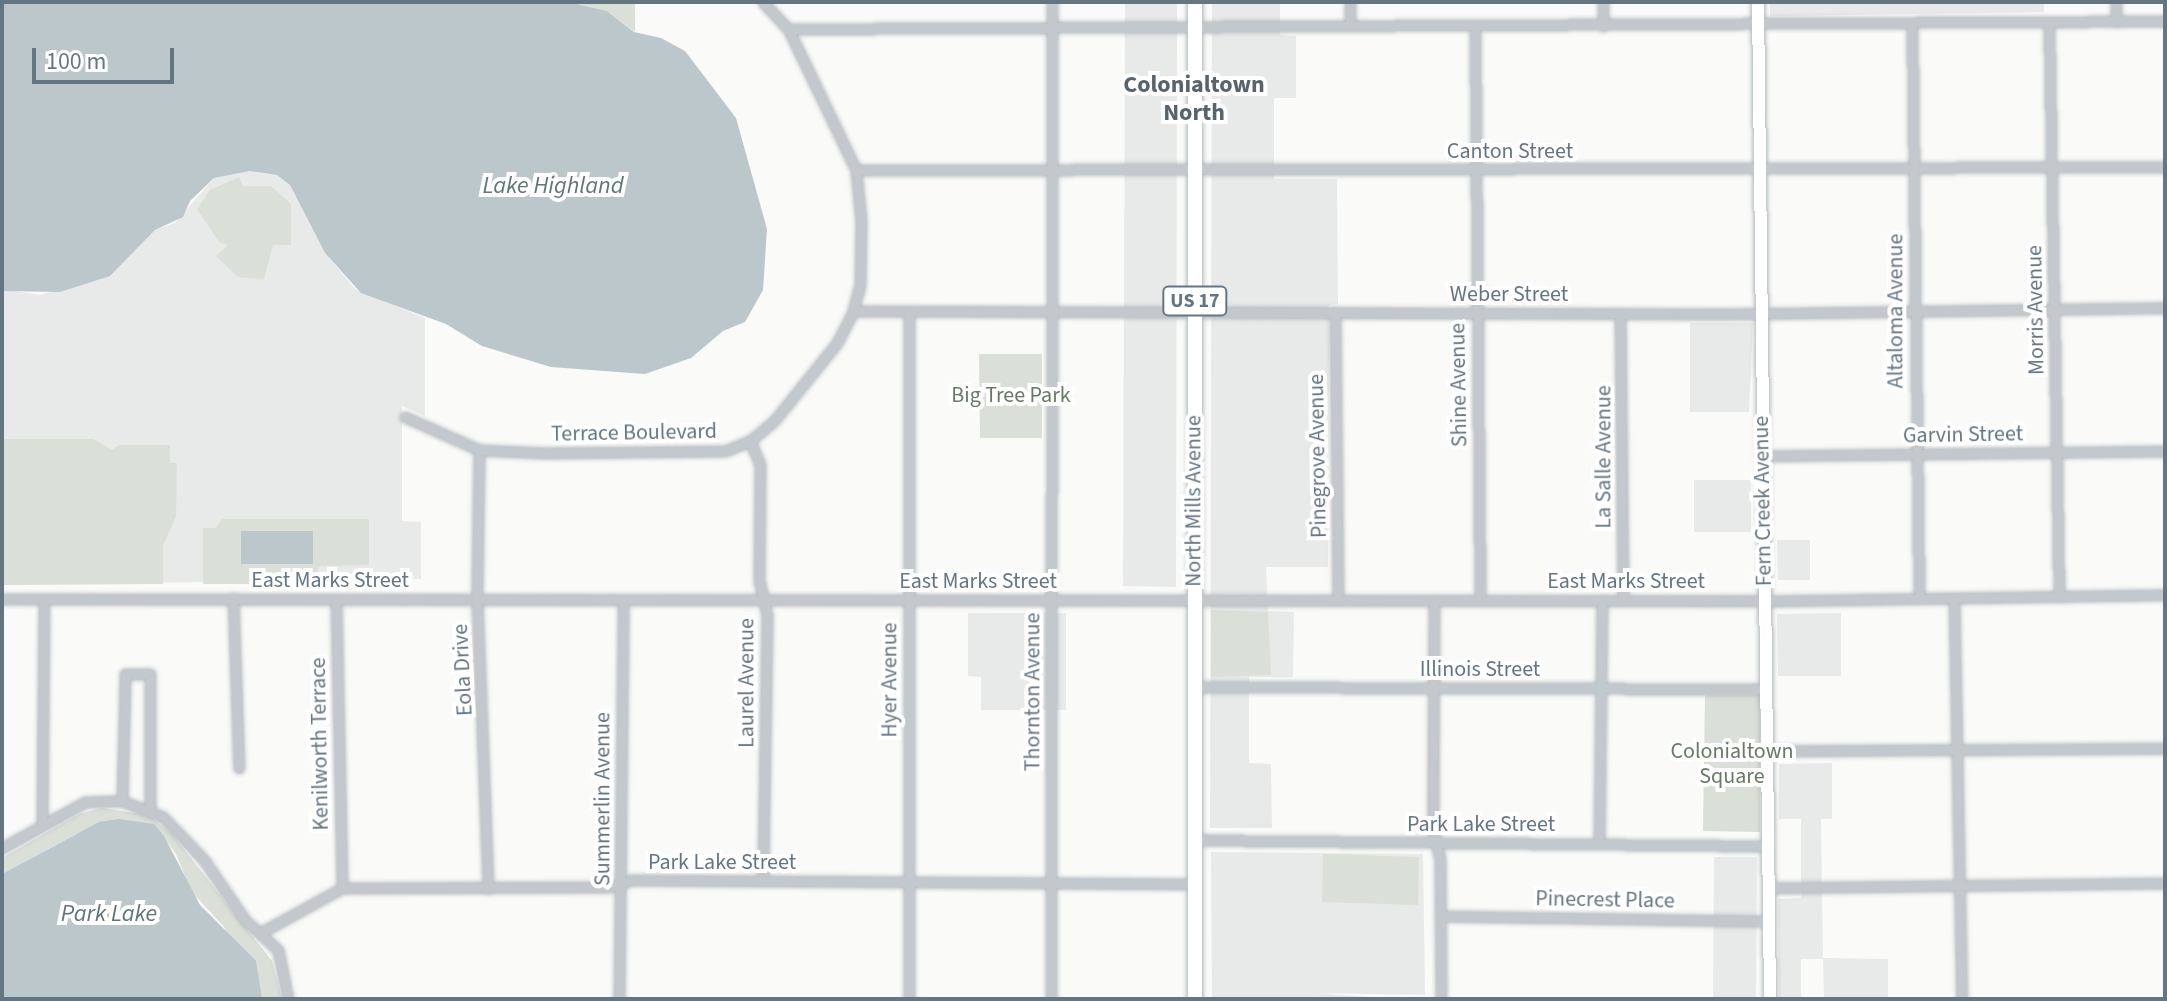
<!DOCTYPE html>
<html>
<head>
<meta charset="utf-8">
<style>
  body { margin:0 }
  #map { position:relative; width:2167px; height:1001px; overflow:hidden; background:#fafaf8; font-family:"Source Sans 3",sans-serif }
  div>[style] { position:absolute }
  .built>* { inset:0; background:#e8e9e9 }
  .green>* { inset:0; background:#dadfd7 }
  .water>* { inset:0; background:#bbc7cb }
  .roads { filter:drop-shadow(0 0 2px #b3babf) drop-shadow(0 0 2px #b3babf) }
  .street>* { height:9px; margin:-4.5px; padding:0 4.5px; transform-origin:4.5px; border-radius:4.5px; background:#c3c8cc }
  .secondary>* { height:12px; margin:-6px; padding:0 6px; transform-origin:6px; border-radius:6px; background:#fff }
  .primary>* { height:14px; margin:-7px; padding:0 7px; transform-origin:7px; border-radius:7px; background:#fff }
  span { translate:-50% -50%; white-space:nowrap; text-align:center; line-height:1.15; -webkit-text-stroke:8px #fff; paint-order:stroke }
  .shield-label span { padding:2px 6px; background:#fff; border:2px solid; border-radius:6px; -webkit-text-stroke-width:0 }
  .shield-label { font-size:20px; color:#657683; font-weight:700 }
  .street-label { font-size:22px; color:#657683 }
  .park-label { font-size:22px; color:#687a64 }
  .neighbourhood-label { font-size:24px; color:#57646e; font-weight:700 }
  .water-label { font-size:24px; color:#60757c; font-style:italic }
  .frame { position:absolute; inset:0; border:4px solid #657683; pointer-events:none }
  .scale { position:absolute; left:32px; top:48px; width:142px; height:36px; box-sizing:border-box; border:4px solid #657683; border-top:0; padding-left:10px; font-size:24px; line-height:28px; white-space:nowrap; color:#657683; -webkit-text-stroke:6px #fff; paint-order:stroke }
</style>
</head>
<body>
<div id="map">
  <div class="built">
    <div style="clip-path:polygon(1125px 2px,1177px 2px,1176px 587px,1123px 586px)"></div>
    <div style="clip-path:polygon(1212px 2px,1280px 2px,1280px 35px,1296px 36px,1296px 98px,1274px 98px,1274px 179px,1337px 179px,1338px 304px,1329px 305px,1328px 567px,1266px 567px,1268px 611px,1294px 612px,1293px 677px,1249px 677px,1249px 763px,1271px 764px,1272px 828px,1210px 828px)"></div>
    <div style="clip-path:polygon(1770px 2px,2044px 2px,2044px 12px,1770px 16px)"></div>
    <div style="clip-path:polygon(250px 171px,277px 175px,290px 185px,325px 253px,355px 289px,425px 318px,425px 416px,402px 406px,402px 521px,421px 522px,421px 579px,2px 585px,2px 289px,40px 295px,110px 276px,155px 230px,175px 223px,214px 178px)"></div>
    <div style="clip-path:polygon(1690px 323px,1753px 323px,1749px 412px,1690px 412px)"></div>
    <div style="clip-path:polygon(1694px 480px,1751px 480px,1751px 532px,1694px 532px)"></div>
    <div style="clip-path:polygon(1777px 540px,1810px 540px,1810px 580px,1778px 580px)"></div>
    <div style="clip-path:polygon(968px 613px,1066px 613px,1066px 710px,981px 710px,981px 677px,968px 676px)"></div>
    <div style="clip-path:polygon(1841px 613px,1841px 676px,1778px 676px,1777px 614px)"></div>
    <div style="clip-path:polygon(1832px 763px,1832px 819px,1821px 819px,1823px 958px,1888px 959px,1888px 999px,1824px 999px,1823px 959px,1801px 959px,1801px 999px,1779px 999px,1778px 899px,1801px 898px,1801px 819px,1779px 819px,1779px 764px)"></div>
    <div style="clip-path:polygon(1211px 852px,1423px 854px,1425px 995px,1315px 993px,1398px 999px,1212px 999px)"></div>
    <div style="clip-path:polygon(1714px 857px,1757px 857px,1756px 999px,1713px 999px)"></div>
  </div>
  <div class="green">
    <div style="clip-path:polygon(568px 2px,635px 2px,635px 32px,607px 11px)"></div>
    <div style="clip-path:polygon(239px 177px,243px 186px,271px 186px,291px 204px,291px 245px,273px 245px,264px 279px,238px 277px,216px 256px,228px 245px,219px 242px,197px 209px,210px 190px)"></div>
    <div style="clip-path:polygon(979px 354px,1042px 354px,1042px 438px,980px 438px)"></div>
    <div style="clip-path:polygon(3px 439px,93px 439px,112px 450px,119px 445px,170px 445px,170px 463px,177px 463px,176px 516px,163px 546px,163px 584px,2px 585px)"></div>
    <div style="clip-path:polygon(222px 519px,369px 519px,369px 565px,319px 566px,314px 584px,203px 584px,203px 528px,216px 528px)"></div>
    <div style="clip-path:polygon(1211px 610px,1268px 612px,1271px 675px,1211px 677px)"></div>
    <div style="clip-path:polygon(1705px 695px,1760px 695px,1760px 832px,1703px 831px)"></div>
    <div style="clip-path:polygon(102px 808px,148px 815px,171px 833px,272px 961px,282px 999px,262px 999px,224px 927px,191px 891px,176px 854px,154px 824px,76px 834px,2px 874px,2px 858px,79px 814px)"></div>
    <div style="clip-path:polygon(1323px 854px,1419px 857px,1418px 905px,1322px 902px)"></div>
  </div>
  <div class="water">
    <div style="clip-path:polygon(2px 2px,568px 2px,607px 11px,634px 32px,661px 38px,685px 51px,736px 118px,767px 229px,763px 290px,745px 322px,723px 331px,691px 358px,645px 374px,551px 367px,482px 346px,446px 324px,361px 293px,325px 253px,290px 185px,277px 175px,250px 171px,214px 178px,190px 201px,183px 217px,155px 230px,110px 276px,60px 292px,2px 291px)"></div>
    <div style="clip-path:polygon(241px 531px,313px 531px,313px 564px,241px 564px)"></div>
    <div style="clip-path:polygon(119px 819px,154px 824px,164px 836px,200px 905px,256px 961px,262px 999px,2px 999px,2px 874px,99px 822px)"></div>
  </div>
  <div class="roads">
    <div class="street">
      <div style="left:1350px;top:2px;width:23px;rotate:90deg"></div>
      <div style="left:1603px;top:2px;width:24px;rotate:90deg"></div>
      <div style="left:2116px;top:2px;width:20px;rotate:90deg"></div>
      <div style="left:1912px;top:23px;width:575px;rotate:89.3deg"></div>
      <div style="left:2049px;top:23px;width:574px;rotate:89deg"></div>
      <div style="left:1475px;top:26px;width:574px;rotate:89.5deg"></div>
      <div style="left:788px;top:29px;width:1377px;rotate:-0.33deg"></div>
      <div style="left:856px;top:170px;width:1309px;rotate:-0.13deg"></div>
      <div style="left:853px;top:311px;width:871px;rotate:0.2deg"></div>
      <div style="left:1724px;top:314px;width:441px;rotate:-0.8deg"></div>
      <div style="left:1335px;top:312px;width:287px;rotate:89.4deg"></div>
      <div style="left:1620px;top:314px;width:286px;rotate:89.4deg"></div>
      <div style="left:405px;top:417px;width:81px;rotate:24deg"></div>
      <div style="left:479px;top:450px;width:65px;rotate:2.6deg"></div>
      <div style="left:544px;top:453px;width:181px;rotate:-0.6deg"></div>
      <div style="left:725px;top:451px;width:27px;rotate:-22deg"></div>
      <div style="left:750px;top:441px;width:31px;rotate:-40deg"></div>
      <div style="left:774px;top:421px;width:100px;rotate:-51.1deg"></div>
      <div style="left:837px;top:343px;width:36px;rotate:-63deg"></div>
      <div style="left:853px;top:311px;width:28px;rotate:-75deg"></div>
      <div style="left:860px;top:284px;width:63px;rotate:-89.1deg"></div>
      <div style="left:861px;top:221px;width:51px;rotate:-95.6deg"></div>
      <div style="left:856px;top:170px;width:157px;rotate:-115.7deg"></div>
      <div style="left:788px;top:29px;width:37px;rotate:-133deg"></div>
      <div style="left:750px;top:441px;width:25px;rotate:67deg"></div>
      <div style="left:760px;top:464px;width:116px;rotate:90.5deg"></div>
      <div style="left:759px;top:580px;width:37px;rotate:77deg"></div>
      <div style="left:767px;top:616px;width:265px;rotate:90.9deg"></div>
      <div style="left:479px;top:450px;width:149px;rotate:90.8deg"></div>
      <div style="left:477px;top:599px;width:290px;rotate:87.8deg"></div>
      <div style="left:1762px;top:456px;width:403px;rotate:-0.7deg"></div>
      <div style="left:233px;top:598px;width:170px;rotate:88deg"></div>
      <div style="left:1954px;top:598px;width:401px;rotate:88.9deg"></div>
      <div style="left:2px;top:599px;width:1763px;rotate:0.06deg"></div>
      <div style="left:1765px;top:601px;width:400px;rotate:-0.9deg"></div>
      <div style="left:336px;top:599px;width:289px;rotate:88.8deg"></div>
      <div style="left:1434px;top:600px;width:229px;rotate:90.3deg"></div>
      <div style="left:1433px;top:829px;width:31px;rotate:77deg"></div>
      <div style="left:1440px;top:859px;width:140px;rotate:89.6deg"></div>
      <div style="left:1194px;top:687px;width:572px;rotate:0.2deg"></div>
      <div style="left:1766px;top:751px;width:399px;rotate:-0.4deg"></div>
      <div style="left:122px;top:801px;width:127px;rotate:-88.6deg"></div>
      <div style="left:125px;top:674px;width:25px"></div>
      <div style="left:150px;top:674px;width:136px;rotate:90deg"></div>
      <div style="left:42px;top:823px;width:224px;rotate:-89.5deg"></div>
      <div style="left:1194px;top:840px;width:573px;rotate:0.6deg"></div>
      <div style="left:1599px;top:843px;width:243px;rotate:-89.3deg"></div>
      <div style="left:2px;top:848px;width:95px;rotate:-29deg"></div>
      <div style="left:85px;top:802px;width:37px;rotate:-2deg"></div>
      <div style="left:122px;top:801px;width:44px;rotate:21.3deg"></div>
      <div style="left:163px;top:817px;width:59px;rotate:46.4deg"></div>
      <div style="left:204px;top:860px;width:73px;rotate:55.7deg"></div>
      <div style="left:245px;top:920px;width:45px;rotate:42.3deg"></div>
      <div style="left:278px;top:950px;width:50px;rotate:78.5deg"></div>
      <div style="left:1769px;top:888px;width:396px;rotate:-0.7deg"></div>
      <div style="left:1440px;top:916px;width:328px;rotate:0.9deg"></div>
      <div style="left:262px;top:932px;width:91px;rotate:-28.8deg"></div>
      <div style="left:342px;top:888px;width:268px;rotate:-0.2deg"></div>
      <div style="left:610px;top:887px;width:23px;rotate:-18deg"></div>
      <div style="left:632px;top:880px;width:562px;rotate:0.41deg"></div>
      <div style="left:619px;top:999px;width:399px;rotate:-89.4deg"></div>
      <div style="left:909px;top:999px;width:687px;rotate:-90deg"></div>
      <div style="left:1051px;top:999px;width:997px;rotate:-89.94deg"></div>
    </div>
    <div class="secondary">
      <div style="left:1758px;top:2px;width:997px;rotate:89.31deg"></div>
    </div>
    <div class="primary">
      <div style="left:1195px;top:999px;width:997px;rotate:-90deg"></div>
    </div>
  </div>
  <div class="shield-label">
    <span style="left:1195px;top:301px">US 17</span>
  </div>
  <div class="street-label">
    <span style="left:1510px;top:152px">Canton Street</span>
    <span style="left:1509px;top:295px">Weber Street</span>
    <span style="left:2036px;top:310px;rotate:-91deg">Morris Avenue</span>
    <span style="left:1896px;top:311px;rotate:-90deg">Altaloma Avenue</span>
    <span style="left:1459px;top:385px;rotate:-91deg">Shine Avenue</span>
    <span style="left:634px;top:433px;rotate:-1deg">Terrace Boulevard</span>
    <span style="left:1963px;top:435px;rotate:-1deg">Garvin Street</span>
    <span style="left:1318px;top:456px;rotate:-91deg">Pinegrove Avenue</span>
    <span style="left:1604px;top:457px;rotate:-90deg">La Salle Avenue</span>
    <span style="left:1194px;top:501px;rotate:-90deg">North Mills Avenue</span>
    <span style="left:1763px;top:501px;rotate:-91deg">Fern Creek Avenue</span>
    <span style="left:330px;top:581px">East Marks Street</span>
    <span style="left:978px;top:582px">East Marks Street</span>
    <span style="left:1626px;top:582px">East Marks Street</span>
    <span style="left:463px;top:670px;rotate:-93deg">Eola Drive</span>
    <span style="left:1480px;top:670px">Illinois Street</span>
    <span style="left:890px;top:680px;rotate:-90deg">Hyer Avenue</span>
    <span style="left:747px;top:683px;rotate:-90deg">Laurel Avenue</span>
    <span style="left:1033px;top:692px;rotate:-90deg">Thornton Avenue</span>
    <span style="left:320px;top:744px;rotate:-91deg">Kenilworth Terrace</span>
    <span style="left:603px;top:799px;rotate:-90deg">Summerlin Avenue</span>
    <span style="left:1481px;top:825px">Park Lake Street</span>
    <span style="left:722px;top:863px">Park Lake Street</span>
    <span style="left:1605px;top:900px;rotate:1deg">Pinecrest Place</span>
  </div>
  <div class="park-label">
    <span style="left:1011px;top:396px">Big Tree Park</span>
    <span style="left:1732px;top:764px">Colonialtown<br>Square</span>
  </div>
  <div class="neighbourhood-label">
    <span style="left:1194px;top:99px">Colonialtown<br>North</span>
  </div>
  <div class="water-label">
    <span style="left:553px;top:186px">Lake Highland</span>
    <span style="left:109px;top:914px">Park Lake</span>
  </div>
  <div class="frame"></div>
  <div class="scale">100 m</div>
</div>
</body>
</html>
